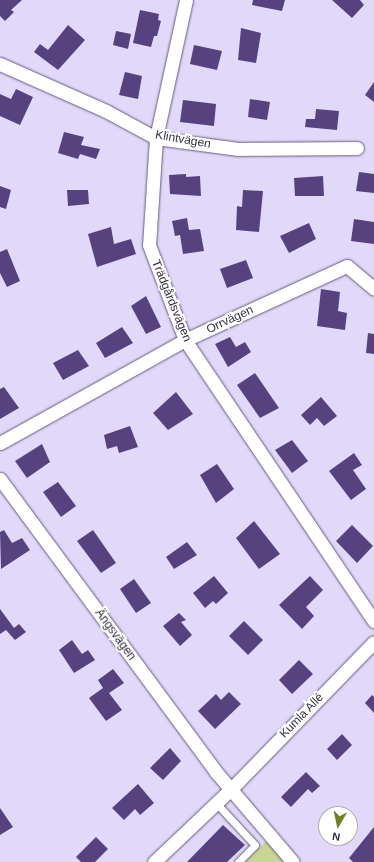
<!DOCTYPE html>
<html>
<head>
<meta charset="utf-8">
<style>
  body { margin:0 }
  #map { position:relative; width:374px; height:862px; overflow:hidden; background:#e2d9fa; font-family:Arial,sans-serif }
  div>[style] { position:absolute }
  .green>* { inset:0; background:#c8d595 }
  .building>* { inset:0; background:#574280 }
  .roads { filter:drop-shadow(0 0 1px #655a7e) drop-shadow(0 0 1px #655a7e) }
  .lane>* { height:7px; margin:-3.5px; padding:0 3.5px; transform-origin:3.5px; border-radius:3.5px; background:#fff }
  .street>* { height:13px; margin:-6.5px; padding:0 6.5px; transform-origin:6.5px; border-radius:6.5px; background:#fff }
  span { translate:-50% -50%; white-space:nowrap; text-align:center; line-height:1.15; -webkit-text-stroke:4px #fff; paint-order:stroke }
  .street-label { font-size:12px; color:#342f3f }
  .north { position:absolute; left:318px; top:806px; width:40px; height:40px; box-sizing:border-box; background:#fff; border:1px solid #aeacb2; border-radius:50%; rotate:189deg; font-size:11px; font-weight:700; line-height:16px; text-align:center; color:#342f3f }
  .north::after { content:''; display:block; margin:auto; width:14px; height:18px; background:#707d2a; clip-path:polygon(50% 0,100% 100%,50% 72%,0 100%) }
</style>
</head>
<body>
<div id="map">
  <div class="green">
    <div style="clip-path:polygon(266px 841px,286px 862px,245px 862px)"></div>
  </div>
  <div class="building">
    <div style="clip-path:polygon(0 0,22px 0,11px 10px,14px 12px,5px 21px,0 16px)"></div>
    <div style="clip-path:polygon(253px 0,285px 0,282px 11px,252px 5px)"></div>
    <div style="clip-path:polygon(332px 0,360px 0,364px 5px,352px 18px)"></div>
    <div style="clip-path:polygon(140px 10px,159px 14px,158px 20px,161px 21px,157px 36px,154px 36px,151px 47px,133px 43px)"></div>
    <div style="clip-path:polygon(68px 25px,85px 40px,58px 70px,34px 52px,40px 44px,48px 50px)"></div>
    <div style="clip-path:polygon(241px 28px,261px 33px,256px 63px,238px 60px)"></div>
    <div style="clip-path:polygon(116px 31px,131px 34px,128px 49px,113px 45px)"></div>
    <div style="clip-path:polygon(194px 45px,222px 51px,217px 70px,190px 64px)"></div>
    <div style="clip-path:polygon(125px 72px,142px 76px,138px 99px,119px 95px)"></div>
    <div style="clip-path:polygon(374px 82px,374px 102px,365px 95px)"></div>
    <div style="clip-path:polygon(16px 89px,33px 97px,20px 125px,0 116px,0 94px,11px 99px)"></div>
    <div style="clip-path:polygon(250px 99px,270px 102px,267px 120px,248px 117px)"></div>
    <div style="clip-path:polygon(183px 100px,216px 104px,214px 126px,180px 122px)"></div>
    <div style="clip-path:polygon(316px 109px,339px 111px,337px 130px,305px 127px,306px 119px,315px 119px)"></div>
    <div style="clip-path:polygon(64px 132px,84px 137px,81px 145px,100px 149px,96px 159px,80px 154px,78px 159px,58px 153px)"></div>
    <div style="clip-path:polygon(359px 172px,374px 174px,374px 193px,356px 191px)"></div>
    <div style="clip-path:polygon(186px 174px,186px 177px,200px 176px,201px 196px,170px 194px,169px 175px)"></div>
    <div style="clip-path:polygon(323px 176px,324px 196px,295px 196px,294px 178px)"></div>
    <div style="clip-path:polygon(0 186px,11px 190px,6px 209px,0 207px)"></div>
    <div style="clip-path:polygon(67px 190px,88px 190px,89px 204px,68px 206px)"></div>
    <div style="clip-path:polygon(243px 190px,263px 191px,259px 232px,236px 230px,237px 206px,242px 207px)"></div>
    <div style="clip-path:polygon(187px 218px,189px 230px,200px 229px,204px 251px,183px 254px,180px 235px,175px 236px,172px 221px)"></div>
    <div style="clip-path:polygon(354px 219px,374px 222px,374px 244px,351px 241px)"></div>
    <div style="clip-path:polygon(309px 223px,316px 239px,289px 253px,280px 236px)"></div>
    <div style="clip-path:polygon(111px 227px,114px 244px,131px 239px,136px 254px,97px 267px,88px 234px)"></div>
    <div style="clip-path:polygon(7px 249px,20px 281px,7px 287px,0 273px,0 252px)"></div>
    <div style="clip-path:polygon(246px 260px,253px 278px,227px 288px,220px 269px)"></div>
    <div style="clip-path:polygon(321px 289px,340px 292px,338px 311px,347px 313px,345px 330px,317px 326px)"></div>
    <div style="clip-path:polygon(146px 296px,161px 327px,146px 334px,131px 306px)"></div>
    <div style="clip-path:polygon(122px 327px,133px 343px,105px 358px,96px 343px)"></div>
    <div style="clip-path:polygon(368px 333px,374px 334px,374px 354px,366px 353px)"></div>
    <div style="clip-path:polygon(230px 337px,236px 347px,245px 342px,251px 352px,228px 367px,215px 344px)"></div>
    <div style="clip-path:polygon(78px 350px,89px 366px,63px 380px,53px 363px)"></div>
    <div style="clip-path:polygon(255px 373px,279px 408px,260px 418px,237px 385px)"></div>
    <div style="clip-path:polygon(4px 387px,19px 408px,0 419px,0 389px)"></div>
    <div style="clip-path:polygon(176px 392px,193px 414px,168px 430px,153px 413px)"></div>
    <div style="clip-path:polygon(321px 397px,337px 416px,324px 426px,317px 418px,310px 425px,301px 415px)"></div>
    <div style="clip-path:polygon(130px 426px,138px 447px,119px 453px,117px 446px,107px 449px,104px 435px)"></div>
    <div style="clip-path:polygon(292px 440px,308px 461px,292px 473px,275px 450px)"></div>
    <div style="clip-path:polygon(42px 444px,50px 462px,27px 478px,15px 461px)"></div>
    <div style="clip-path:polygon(354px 453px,362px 465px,353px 470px,366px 489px,351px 500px,329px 471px)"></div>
    <div style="clip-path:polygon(217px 464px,234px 489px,216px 503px,200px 475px)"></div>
    <div style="clip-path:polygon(58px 482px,76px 506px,61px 517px,43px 492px)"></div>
    <div style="clip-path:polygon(254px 521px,280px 554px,259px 569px,236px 538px)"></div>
    <div style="clip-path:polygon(352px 525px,373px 546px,357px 563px,336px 541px)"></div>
    <div style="clip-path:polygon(4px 530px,12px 543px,22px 538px,30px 550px,1px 569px,0 532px)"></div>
    <div style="clip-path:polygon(93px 530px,116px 563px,101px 573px,77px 541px)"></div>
    <div style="clip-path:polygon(187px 542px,197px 555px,174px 569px,166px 557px)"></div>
    <div style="clip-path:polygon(214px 576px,228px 593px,216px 604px,213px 601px,205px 608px,193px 593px)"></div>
    <div style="clip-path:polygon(310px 576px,323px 590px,306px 607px,314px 616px,302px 629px,279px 605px)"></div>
    <div style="clip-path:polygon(134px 579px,151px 603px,136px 613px,120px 589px)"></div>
    <div style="clip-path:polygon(0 609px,14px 628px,19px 624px,26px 632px,15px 640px,6px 630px,0 634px)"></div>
    <div style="clip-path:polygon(179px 613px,186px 620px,181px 622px,192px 635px,180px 646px,163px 626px)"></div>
    <div style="clip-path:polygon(244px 621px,263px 640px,248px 655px,229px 636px)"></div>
    <div style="clip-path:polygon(72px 640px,82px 654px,88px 650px,95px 660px,74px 673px,59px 650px)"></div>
    <div style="clip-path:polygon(299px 660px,313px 674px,292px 694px,279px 680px)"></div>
    <div style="clip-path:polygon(113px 669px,124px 683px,109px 693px,122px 710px,106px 721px,89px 698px,103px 688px,98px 680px)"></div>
    <div style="clip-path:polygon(229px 692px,241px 704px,215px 729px,198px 711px,216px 694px,221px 700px)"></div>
    <div style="clip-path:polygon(372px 695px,374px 697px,374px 713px,365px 703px)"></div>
    <div style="clip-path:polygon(342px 734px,352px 745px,337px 760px,327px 749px)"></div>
    <div style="clip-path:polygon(170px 748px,181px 761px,163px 780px,150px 768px)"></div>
    <div style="clip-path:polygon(306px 772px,320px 786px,312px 793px,308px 789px,291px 807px,281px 797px)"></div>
    <div style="clip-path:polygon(138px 784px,154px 803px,140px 815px,135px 809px,124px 820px,112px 808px)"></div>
    <div style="clip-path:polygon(0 808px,13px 827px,0 835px)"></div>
    <div style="clip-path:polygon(223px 825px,245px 845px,227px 862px,187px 862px)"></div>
    <div style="clip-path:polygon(374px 827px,374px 862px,353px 862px,349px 858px)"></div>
    <div style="clip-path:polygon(96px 837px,108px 849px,95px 862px,81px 862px,76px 857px)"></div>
  </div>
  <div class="roads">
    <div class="lane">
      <div style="left:216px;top:803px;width:57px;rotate:47.1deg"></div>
      <div style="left:255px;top:845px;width:24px;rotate:135deg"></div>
    </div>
    <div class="street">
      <div style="left:186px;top:0;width:141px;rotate:102.3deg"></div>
      <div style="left:156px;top:138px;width:107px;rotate:93.7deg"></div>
      <div style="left:149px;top:245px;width:102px;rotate:69.2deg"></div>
      <div style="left:185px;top:340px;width:339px;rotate:56.1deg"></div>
      <div style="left:0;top:64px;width:116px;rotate:23.9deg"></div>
      <div style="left:106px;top:111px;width:57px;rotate:28.4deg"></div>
      <div style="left:156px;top:138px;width:83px;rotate:7.6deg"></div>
      <div style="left:238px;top:149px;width:119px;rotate:-0.5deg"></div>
      <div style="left:0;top:443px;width:212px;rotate:-29.1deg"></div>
      <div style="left:185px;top:340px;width:178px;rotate:-24.6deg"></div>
      <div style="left:347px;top:266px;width:35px;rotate:40deg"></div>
      <div style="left:0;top:479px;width:364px;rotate:53.6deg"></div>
      <div style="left:216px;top:772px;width:118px;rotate:49.5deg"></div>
      <div style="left:154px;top:862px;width:105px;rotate:-43.5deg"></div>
      <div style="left:230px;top:790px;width:206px;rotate:-45.8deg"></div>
    </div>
  </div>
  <div class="street-label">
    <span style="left:183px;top:140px;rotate:10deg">Klintvägen</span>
    <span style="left:171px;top:301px;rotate:68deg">Trädgårdsvägen</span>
    <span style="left:230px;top:320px;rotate:-25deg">Orrvägen</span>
    <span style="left:115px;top:635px;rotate:54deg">Ängsvägen</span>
    <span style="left:302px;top:716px;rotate:-46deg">Kumla Allé</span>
  </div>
  <div class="north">N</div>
</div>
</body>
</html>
